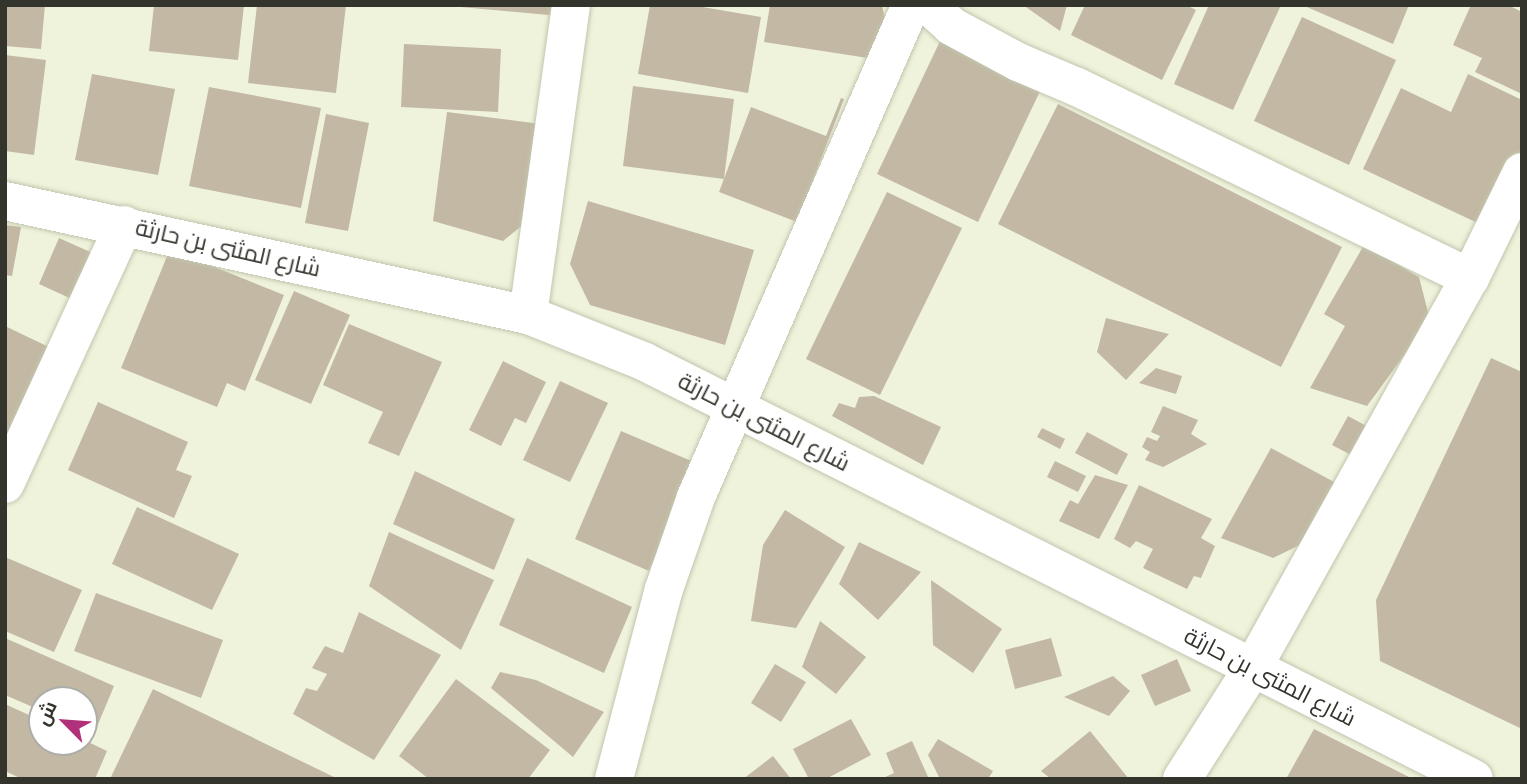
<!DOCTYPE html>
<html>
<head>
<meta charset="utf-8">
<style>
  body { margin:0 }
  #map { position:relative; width:1527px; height:784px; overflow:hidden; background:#f0f3db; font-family:"Public Sans",Cairo,sans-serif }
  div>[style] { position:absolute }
  .building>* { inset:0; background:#c2b8a3 }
  .roads { filter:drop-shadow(0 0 2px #c2c5ae) drop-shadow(0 0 2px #c2c5ae) }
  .minor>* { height:38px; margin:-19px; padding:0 19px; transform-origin:19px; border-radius:19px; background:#fff }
  .tertiary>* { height:38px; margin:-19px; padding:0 19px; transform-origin:19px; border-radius:19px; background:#fff }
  span { translate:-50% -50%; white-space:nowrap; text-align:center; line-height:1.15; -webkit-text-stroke:6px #fff; paint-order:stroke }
  .street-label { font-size:23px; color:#33342b }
  .frame { position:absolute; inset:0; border:7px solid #33342b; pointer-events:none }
  .north { position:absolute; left:28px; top:686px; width:70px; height:70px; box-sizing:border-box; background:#fff; border:2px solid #adaeaa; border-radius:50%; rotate:295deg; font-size:19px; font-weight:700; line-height:28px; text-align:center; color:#33342b }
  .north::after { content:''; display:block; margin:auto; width:24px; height:32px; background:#b1307a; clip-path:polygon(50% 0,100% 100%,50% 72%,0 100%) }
</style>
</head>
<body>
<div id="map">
  <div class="building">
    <div style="clip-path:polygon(5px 5px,45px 5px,41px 49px,5px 46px)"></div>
    <div style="clip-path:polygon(154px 5px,244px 5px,238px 60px,149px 51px)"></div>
    <div style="clip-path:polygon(257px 5px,346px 5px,336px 93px,248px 83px)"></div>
    <div style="clip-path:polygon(439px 5px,560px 5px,559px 16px)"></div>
    <div style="clip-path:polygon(650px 5px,691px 5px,761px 17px,748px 93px,638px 74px)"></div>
    <div style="clip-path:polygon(770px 5px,882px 5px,894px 62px,764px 42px)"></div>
    <div style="clip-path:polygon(1023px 5px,1067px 5px,1060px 31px)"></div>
    <div style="clip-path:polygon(1085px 5px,1186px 5px,1196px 10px,1162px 80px,1071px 35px)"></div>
    <div style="clip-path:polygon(1209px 5px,1281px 5px,1233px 110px,1174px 84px)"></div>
    <div style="clip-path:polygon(1302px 5px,1409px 5px,1393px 44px)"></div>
    <div style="clip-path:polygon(1471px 5px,1508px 5px,1522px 12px,1522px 94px,1475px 72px,1482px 58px,1453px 45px)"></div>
    <div style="clip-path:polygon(1302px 17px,1396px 60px,1349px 165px,1254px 121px)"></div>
    <div style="clip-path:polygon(941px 39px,1042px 87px,978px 222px,877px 174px)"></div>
    <div style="clip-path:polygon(404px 44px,501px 49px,498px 112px,401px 107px)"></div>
    <div style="clip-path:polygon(5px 55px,46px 60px,34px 155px,5px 151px)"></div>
    <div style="clip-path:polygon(92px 74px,175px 89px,158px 175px,75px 160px)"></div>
    <div style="clip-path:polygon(1468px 74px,1522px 100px,1522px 151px,1486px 227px,1363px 169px,1401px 88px,1451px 112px)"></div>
    <div style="clip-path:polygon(633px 86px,734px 99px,724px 179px,623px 166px)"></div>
    <div style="clip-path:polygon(209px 87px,321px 108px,301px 208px,189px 186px)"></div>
    <div style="clip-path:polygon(841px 98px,844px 99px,797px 222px,719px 192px,751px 107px,826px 136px)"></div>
    <div style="clip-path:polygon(1058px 104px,1342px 247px,1281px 367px,998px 224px)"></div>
    <div style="clip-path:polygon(447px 112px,541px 124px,530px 219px,503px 241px,433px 221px)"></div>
    <div style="clip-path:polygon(326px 114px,369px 123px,348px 231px,305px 223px)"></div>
    <div style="clip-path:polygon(887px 192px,962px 228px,880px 395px,806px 359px)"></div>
    <div style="clip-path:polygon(588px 201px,754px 250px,725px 345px,590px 305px,570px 264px)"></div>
    <div style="clip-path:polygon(5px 225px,21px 227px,12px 276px,5px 275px)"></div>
    <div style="clip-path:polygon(59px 238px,97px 255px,76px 301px,39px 284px)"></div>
    <div style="clip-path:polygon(1364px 245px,1419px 277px,1430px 320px,1367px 406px,1310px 388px,1345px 326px,1324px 314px)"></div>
    <div style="clip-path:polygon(170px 249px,284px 295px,245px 391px,227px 383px,217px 407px,121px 368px)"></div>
    <div style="clip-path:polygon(294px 291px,350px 315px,311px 404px,255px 380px)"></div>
    <div style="clip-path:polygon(1106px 318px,1169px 334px,1126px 380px,1097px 352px)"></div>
    <div style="clip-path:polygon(349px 324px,442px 362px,399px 456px,368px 443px,383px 412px,323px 385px)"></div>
    <div style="clip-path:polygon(5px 326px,53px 349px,5px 445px)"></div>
    <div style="clip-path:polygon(1491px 358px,1522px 372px,1522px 729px,1380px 661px,1376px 600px)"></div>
    <div style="clip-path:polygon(503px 361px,546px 382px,526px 423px,515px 418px,501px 446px,469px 430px)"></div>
    <div style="clip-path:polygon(1156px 368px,1182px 376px,1176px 394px,1139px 383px)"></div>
    <div style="clip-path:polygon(560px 381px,608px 403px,570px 482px,523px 460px)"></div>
    <div style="clip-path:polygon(874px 396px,941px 427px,923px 465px,832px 416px,839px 403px,855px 408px,859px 397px)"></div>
    <div style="clip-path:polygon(98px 402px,188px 442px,176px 470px,192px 476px,174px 518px,68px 470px)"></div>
    <div style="clip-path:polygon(1163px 406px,1198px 420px,1191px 434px,1207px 444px,1163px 467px,1145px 460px,1150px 452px,1142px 447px,1147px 437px,1157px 441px,1160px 436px,1151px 432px)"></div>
    <div style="clip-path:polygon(1348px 416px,1370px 428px,1355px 457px,1332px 445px)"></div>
    <div style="clip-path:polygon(1042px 428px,1065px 439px,1060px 449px,1037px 437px)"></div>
    <div style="clip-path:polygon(621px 431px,696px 463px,649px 571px,575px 539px)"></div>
    <div style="clip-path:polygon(1087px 432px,1128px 454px,1117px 475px,1075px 453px)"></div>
    <div style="clip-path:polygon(1271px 448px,1336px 483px,1308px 541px,1273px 558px,1221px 538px)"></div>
    <div style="clip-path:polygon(1055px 461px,1086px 476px,1078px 492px,1047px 477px)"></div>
    <div style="clip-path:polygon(415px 471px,515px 519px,494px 570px,393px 524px)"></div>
    <div style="clip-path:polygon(1095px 475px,1128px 485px,1099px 539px,1059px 521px,1070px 500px,1078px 504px)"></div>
    <div style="clip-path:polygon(1139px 485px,1212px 519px,1201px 538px,1215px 546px,1201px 578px,1194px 576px,1187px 589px,1143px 568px,1153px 549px,1136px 541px,1130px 548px,1114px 539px)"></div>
    <div style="clip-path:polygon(137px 507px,239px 554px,212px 610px,112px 564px)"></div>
    <div style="clip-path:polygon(785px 510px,845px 547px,796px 628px,751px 621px,763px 545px)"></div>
    <div style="clip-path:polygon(389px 532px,494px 580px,461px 650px,369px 586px)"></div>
    <div style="clip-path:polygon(859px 542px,921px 572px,878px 620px,839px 584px)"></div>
    <div style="clip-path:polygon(5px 557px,82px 590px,54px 652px,5px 631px)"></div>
    <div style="clip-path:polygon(527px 558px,632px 607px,604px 673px,499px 625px)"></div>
    <div style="clip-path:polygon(931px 580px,1002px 629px,973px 673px,933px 645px)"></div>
    <div style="clip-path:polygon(96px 593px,223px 640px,201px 698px,74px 651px)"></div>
    <div style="clip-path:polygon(359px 612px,441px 655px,374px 760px,293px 714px,306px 688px,317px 691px,327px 674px,312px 668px,325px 646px,343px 653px)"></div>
    <div style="clip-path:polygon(820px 621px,866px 657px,836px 694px,802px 667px)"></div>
    <div style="clip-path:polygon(5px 638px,114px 686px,94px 734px,84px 730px,84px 700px,42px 700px,42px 711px,5px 695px)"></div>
    <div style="clip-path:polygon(1051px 638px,1062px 676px,1015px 689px,1005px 650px)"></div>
    <div style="clip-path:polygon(1177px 659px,1191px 691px,1155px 706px,1141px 675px)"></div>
    <div style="clip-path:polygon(775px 664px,806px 682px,781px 722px,751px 703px)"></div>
    <div style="clip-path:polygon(500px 672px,536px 680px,604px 712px,573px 757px,491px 688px)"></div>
    <div style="clip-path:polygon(1113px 676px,1130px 691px,1109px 716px,1064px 697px)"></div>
    <div style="clip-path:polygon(456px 679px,550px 750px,528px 779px,429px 779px,399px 756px)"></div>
    <div style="clip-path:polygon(153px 689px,338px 779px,110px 779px)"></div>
    <div style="clip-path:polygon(5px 704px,42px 721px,42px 742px,84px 740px,107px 751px,95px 779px,22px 779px,5px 771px)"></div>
    <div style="clip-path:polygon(851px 719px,871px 755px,826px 779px,809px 779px,793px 749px)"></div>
    <div style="clip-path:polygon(1314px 729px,1413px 779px,1286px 779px)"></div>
    <div style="clip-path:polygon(1090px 731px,1129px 779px,1051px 779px,1041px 771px)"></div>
    <div style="clip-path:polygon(938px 739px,993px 771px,988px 779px,940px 779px,928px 755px)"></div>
    <div style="clip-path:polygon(912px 741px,929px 779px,881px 779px,894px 773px,886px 753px)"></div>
    <div style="clip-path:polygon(773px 756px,791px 779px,743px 779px)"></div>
  </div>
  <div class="roads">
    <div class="minor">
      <div style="left:928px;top:5px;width:31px;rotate:42deg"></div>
      <div style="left:951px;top:26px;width:76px;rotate:28.2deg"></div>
      <div style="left:1018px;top:62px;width:64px;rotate:23deg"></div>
      <div style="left:1077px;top:87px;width:437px;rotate:25.9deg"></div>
      <div style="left:5px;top:201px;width:535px;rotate:12.3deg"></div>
      <div style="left:528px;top:315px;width:124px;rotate:21.8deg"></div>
      <div style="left:643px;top:361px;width:930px;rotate:26.7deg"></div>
      <div style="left:614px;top:779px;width:196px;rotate:-75.3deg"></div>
      <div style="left:664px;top:589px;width:97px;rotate:-70.8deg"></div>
      <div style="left:696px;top:497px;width:537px;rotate:-66.4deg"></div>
    </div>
    <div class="tertiary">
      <div style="left:528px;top:315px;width:313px;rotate:-82.1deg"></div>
      <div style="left:5px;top:484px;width:285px;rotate:-65.3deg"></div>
      <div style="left:1182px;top:779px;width:130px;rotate:-57.5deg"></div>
      <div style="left:1252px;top:669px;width:448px;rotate:-60.9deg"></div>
      <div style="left:1470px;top:278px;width:118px;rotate:-63.9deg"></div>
    </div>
  </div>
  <div class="street-label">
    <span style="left:228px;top:248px;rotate:13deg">شارع المثنى بن حارثة</span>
    <span style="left:764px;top:422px;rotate:27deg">شارع المثنى بن حارثة</span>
    <span style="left:1270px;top:677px;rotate:27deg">شارع المثنى بن حارثة</span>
  </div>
  <div class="frame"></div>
  <div class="north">ش</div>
</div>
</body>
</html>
